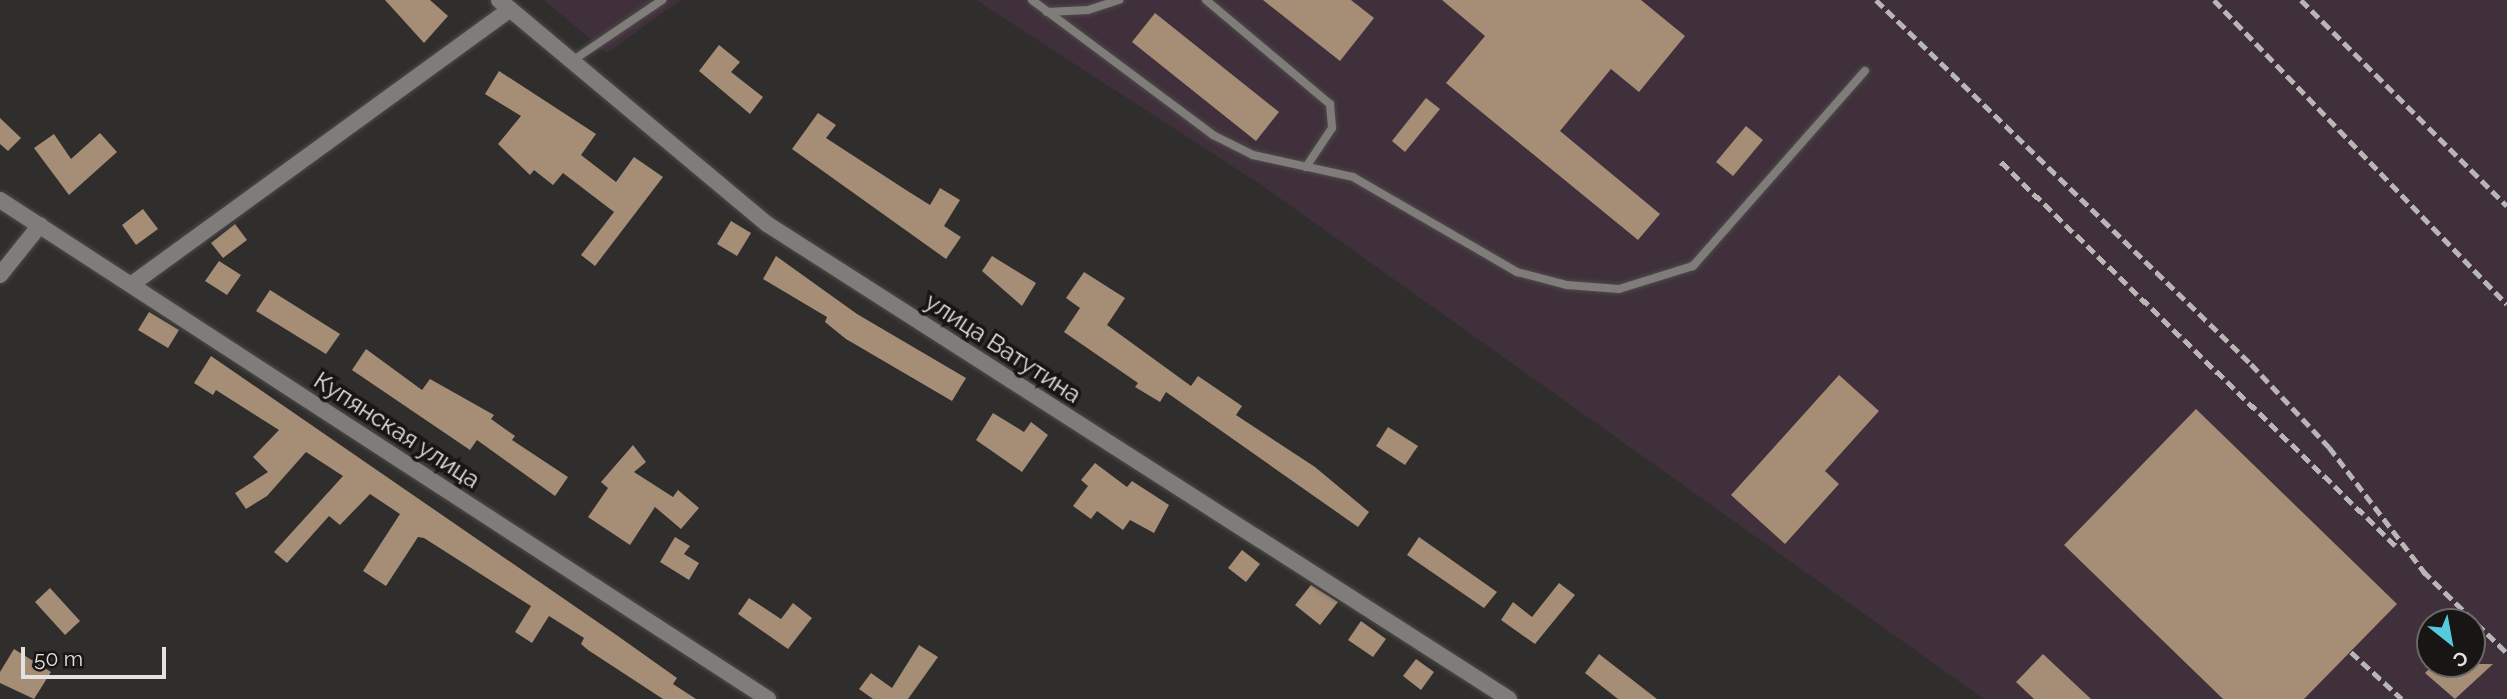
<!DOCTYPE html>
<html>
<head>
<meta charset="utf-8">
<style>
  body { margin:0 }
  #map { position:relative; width:2507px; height:699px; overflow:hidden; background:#302e2c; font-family:Raleway,sans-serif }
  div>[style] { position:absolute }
  .industrial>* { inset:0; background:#40303c }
  .building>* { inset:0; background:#a68d76 }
  .roads { filter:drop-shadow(0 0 2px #4d4b49) drop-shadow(0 0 2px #4d4b49) }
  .lane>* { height:8px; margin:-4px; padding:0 4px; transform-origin:4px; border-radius:4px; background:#7f7c7a }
  .street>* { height:16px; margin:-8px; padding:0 8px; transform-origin:8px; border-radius:8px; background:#7f7c7a }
  .rail>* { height:5px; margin-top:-2.5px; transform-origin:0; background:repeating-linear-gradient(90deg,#b9b7b6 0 10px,transparent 0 15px) }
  span { translate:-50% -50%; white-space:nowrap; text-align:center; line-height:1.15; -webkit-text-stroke:7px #171615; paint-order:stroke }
  .street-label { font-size:24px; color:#e4e2e1 }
  .north { position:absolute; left:2416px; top:608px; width:70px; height:70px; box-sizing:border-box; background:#171615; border:2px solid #696867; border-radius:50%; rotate:149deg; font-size:19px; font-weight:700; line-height:28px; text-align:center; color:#e4e2e1 }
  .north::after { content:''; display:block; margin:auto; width:24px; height:32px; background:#55cadf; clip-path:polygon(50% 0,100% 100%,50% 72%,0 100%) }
  .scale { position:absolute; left:21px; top:647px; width:145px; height:32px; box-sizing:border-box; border:4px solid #e4e2e1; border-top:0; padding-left:9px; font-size:21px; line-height:24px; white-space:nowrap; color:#e4e2e1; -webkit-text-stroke:5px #171615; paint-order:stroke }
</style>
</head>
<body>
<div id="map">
  <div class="industrial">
    <div style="clip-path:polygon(544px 0,681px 0,607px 53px)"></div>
    <div style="clip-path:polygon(evenodd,976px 0,2507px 0,2507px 699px,1984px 699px,1260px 184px,976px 0,2430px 622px,2472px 622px,2472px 664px,2430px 664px,2430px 622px)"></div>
  </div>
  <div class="building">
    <div style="clip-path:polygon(385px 0,430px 0,448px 16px,424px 43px)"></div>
    <div style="clip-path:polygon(1263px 0,1351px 0,1374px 18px,1340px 61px)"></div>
    <div style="clip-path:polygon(1442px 0,1641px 0,1685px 36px,1639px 92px,1611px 69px,1560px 131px,1660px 214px,1638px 240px,1446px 83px,1485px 36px)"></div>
    <div style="clip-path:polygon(1155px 13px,1279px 112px,1256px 141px,1132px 42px)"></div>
    <div style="clip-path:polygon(719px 45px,740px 62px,731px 72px,763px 97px,750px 114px,699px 71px)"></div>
    <div style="clip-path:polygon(499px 71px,596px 134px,581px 155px,616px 182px,634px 157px,663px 177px,595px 266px,581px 255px,614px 212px,563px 173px,553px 185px,534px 170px,530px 175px,498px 144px,521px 116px,485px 94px)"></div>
    <div style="clip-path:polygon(1426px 98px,1440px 109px,1405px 152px,1392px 141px)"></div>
    <div style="clip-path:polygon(818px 113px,836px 125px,826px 138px,906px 190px,930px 205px,940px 188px,960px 200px,944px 226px,961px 237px,946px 259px,792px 149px)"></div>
    <div style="clip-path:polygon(0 118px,21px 138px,8px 151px,0 144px)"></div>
    <div style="clip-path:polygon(1746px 126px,1763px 140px,1733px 176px,1716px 162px)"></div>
    <div style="clip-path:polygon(100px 133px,117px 152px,69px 195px,34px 148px,54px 134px,71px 159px)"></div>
    <div style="clip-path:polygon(143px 209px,158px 229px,136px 245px,122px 225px)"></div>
    <div style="clip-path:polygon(731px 221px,751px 233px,737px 256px,717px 244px)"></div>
    <div style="clip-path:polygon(235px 224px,247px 240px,223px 258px,211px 243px)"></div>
    <div style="clip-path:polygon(776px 256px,857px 314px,966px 378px,952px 401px,846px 339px,825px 322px,827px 317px,763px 279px)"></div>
    <div style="clip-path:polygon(992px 256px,1036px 283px,1022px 306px,982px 271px)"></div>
    <div style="clip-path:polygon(219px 261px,241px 275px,227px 295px,205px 281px)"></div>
    <div style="clip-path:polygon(1084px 272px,1125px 298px,1107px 325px,1191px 386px,1198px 376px,1242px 406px,1236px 415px,1315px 467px,1369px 512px,1358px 527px,1166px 392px,1160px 402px,1135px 387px,1138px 383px,1064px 332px,1080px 308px,1066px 298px)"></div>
    <div style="clip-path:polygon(270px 290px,340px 334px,326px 354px,256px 311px)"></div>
    <div style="clip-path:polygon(149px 312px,179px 330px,168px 348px,138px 330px)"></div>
    <div style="clip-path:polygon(366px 349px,422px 390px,430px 379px,494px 415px,491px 419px,515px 436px,512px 440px,568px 477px,555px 496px,477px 440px,470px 450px,352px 370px)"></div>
    <div style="clip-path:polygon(211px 356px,615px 634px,677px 678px,673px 684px,696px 699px,663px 699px,588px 650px,581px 644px,584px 638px,549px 616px,532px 643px,515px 632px,531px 606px,424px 538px,418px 537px,386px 586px,363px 571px,400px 514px,370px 494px,340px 525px,329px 516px,287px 563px,274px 552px,343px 476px,306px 452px,267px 496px,246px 509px,235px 493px,268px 472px,253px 457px,279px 430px,216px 390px,213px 395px,194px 383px)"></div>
    <div style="clip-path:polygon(1839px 375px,1879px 411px,1825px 471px,1839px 484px,1785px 544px,1731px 495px)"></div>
    <div style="clip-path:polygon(2196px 409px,2397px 604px,2304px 699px,2223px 699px,2064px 545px)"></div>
    <div style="clip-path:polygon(993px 413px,1024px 432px,1031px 422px,1048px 435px,1022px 472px,976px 440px)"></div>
    <div style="clip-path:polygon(1388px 427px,1418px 446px,1405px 465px,1376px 446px)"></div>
    <div style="clip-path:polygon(633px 445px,646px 462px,634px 472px,673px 497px,678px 490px,699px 508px,681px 529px,655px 507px,630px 545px,588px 517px,608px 488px,601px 482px)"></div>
    <div style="clip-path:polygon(1095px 463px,1127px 487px,1132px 481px,1169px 505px,1154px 533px,1130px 520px,1123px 530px,1097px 511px,1091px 519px,1073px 506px,1088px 486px,1081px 480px)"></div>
    <div style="clip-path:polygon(675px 537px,690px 546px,684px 554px,699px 563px,689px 580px,660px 562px)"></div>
    <div style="clip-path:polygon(1419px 537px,1497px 592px,1484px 608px,1407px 555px)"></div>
    <div style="clip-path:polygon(1242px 550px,1260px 564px,1246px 582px,1228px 568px)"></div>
    <div style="clip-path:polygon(1559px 583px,1575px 595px,1535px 644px,1501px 620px,1513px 602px,1532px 617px)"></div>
    <div style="clip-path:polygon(1311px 585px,1338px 602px,1320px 625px,1295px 605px)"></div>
    <div style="clip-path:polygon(50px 588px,80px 621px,65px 635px,35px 602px)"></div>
    <div style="clip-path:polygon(749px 598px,781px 619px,793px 603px,812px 618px,788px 649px,738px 614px)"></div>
    <div style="clip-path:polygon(1361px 621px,1386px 639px,1373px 657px,1348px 640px)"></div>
    <div style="clip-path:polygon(919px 645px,938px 657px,908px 699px,873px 699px,859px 689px,871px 673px,892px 688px)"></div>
    <div style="clip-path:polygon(14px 649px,51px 672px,34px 699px,0 683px,0 672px)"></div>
    <div style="clip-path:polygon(1599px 654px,1657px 699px,1618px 699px,1585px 673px)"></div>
    <div style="clip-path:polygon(2043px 654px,2091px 699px,2034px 699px,2016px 682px)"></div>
    <div style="clip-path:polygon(1416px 659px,1434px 672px,1421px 690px,1403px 676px)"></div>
    <div style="clip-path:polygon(2434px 664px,2493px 664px,2455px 699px,2425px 673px)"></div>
  </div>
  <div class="roads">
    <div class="lane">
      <div style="left:1032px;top:0;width:226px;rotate:36.7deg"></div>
      <div style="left:1213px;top:135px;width:45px;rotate:26.6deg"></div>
      <div style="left:1253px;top:155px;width:102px;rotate:12.4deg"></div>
      <div style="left:1353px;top:177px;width:190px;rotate:30.1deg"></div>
      <div style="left:1517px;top:272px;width:52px;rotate:14.6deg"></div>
      <div style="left:1567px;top:285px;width:52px;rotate:4.4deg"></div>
      <div style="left:1619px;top:289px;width:77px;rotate:-17.3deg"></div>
      <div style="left:1693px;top:266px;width:260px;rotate:-48.6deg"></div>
      <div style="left:1206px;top:0;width:162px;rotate:40deg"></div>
      <div style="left:1330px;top:104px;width:24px;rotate:85deg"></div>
      <div style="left:1332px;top:128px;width:47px;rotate:123.7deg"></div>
      <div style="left:1047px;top:12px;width:41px;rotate:-2.8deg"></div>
      <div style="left:1088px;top:10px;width:33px;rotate:-18deg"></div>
      <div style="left:572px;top:61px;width:109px;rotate:-34.1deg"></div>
    </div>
    <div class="street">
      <div style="left:499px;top:0;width:349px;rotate:39.9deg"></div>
      <div style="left:767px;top:224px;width:881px;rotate:32.63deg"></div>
      <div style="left:0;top:200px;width:916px;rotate:33.01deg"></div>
      <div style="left:0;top:275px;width:64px;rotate:-51.3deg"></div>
      <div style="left:132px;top:284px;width:467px;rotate:-36deg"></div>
    </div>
  </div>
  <div class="rail">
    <div style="left:1876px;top:0;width:523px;rotate:44.15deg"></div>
    <div style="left:2251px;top:364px;width:114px;rotate:46.8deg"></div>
    <div style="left:2329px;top:447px;width:163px;rotate:52.7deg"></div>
    <div style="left:2214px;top:0;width:422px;rotate:46.1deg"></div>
    <div style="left:2301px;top:0;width:291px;rotate:45deg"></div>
    <div style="left:2001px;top:162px;width:552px;rotate:44.19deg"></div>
    <div style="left:2423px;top:571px;width:117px;rotate:44.3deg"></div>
    <div style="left:2351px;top:652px;width:69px;rotate:42.7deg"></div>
  </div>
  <div class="street-label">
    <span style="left:1003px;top:348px;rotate:33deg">улица Ватутина</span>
    <span style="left:397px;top:430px;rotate:33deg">Купянская улица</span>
  </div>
  <div class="north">С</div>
  <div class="scale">50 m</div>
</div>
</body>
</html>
